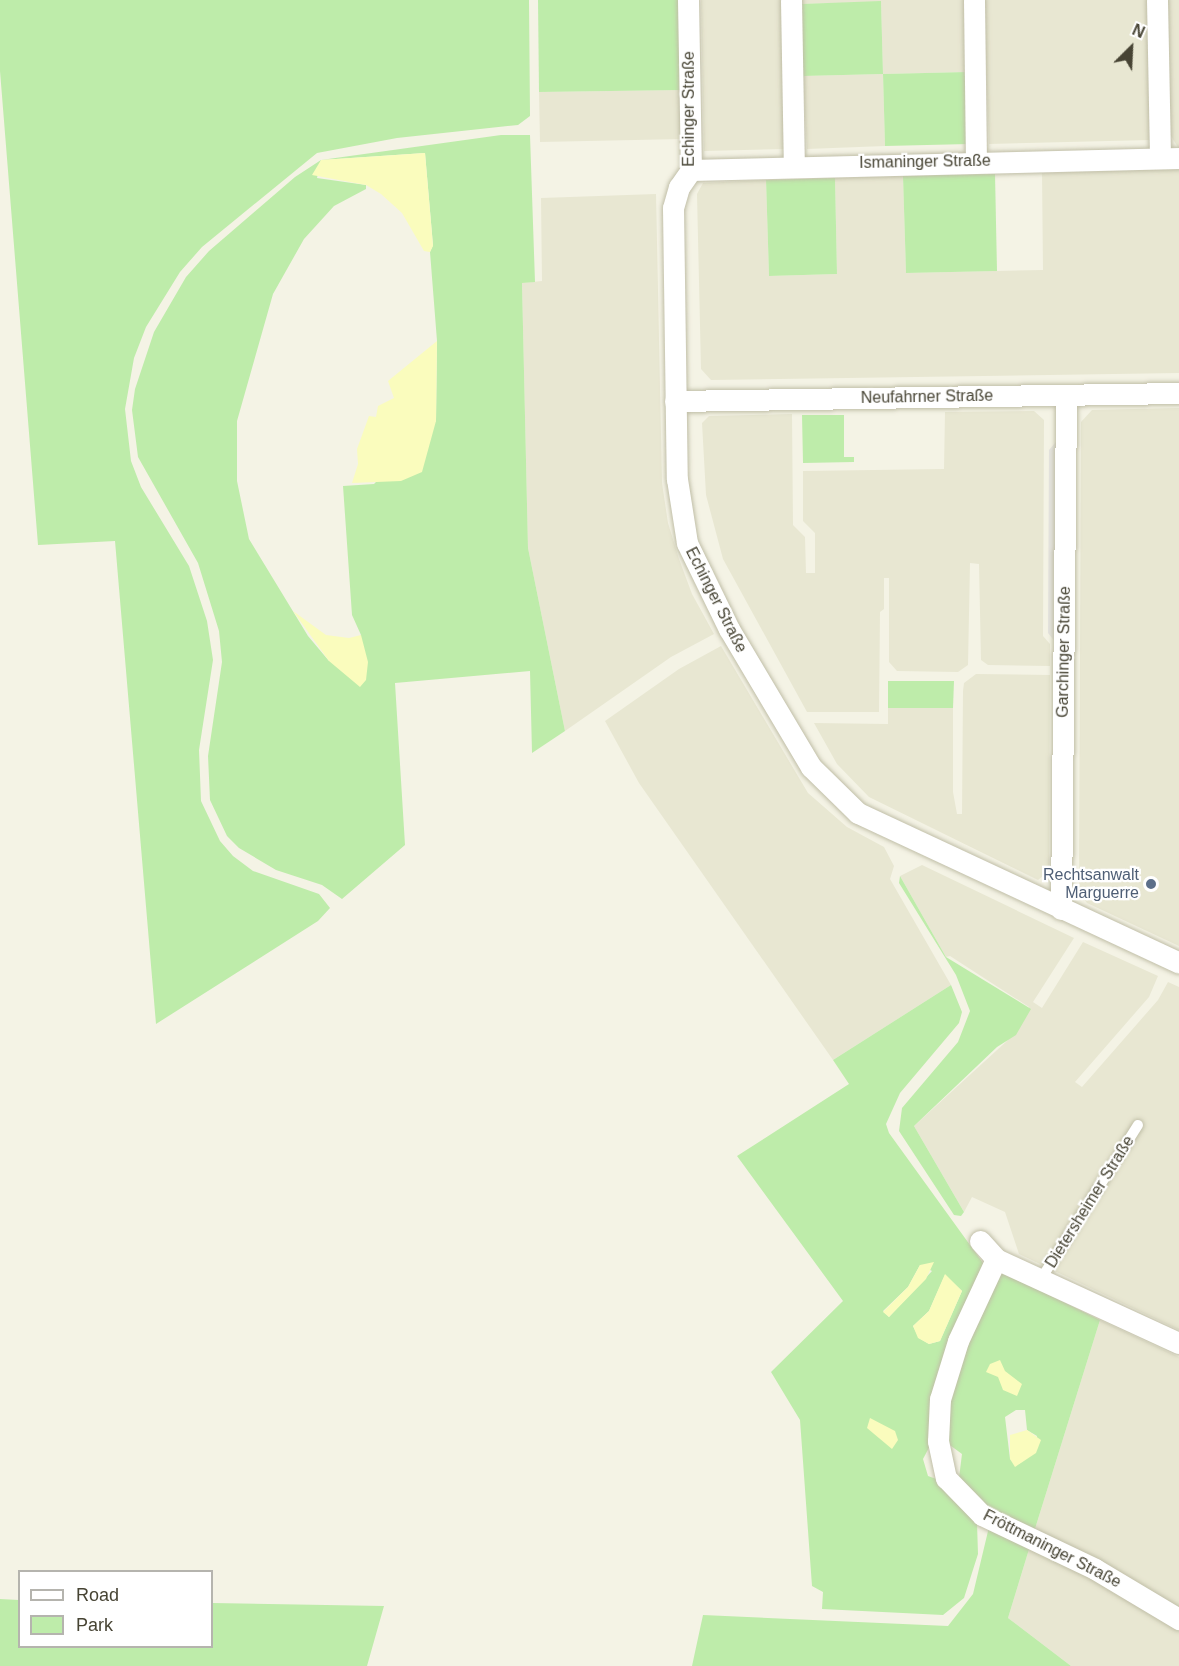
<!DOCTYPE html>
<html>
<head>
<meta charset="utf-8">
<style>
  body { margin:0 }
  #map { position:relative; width:1179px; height:1666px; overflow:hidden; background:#f4f3e5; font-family:Helvetica,sans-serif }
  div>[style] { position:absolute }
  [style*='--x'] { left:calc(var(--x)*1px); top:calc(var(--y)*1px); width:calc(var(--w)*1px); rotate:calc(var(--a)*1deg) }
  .residential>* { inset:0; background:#e8e7d2 }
  .green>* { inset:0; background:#beecaa }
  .sand>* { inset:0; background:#fafcbd }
  .parking>* { inset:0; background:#e4e3de }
  .roads { filter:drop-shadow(0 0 2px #c0bea7) drop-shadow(0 0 2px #c0bea7) }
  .lane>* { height:10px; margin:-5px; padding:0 5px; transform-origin:5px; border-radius:5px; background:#fff }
  .street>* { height:21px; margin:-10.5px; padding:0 10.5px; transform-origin:10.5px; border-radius:10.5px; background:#fff }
  .dots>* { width:16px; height:16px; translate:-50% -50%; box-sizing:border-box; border:3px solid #fff; border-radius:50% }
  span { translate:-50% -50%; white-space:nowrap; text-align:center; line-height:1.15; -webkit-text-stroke:4.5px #fff; paint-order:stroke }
  .street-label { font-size:16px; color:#474434 }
  .service-label { font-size:16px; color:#4e5e75 }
  .right { translate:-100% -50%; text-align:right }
  .legend { position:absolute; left:18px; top:1570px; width:195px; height:78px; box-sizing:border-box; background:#fff; border:2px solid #b5b4ae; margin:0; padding:8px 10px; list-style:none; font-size:18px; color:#474434 }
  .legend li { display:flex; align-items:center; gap:12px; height:30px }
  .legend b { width:30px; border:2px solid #b5b4ae }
  .north { position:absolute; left:1101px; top:18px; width:60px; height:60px; -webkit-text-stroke:4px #fff; paint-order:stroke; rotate:24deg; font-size:16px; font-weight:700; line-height:24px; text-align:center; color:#474434 }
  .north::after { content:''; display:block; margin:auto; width:21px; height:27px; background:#474434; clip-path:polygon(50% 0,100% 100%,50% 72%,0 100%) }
</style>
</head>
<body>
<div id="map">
  <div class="residential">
    <div style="clip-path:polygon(701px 0,782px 0,784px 149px,704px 151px)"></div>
    <div style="clip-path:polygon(801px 0,965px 0,967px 72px,883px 74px,885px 146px,807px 149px,803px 76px,883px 74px,881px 2px,801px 4px)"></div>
    <div style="clip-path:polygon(984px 0,1148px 0,1150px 140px,989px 144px)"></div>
    <div style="clip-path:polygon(1167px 0,1179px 0,1179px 149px,1171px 136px)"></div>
    <div style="clip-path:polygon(682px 90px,682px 139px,540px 142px,539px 92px)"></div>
    <div style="clip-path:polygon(1179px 169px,1179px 373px,711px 380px,701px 369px,697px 194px,703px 183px,766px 180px,769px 276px,837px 274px,835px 178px,903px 176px,906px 273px,1043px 270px,1042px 173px)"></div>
    <div style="clip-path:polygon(656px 194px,662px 483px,668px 523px,679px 559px,692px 594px,714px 634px,671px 657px,565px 731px,528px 548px,522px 283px,542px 281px,541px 198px)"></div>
    <div style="clip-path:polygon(1179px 408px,1179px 946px,1087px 903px,1079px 892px,1081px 422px,1092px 410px)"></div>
    <div style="clip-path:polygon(1034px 411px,1044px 420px,1043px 636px,1050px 644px,1050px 666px,988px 665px,981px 660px,979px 564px,970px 563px,968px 665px,958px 672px,897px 671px,889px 662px,889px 578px,884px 578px,884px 609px,880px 612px,879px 712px,807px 712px,723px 559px,706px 495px,702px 423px,709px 416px,792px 414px,793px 525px,805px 537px,806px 573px,815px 573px,815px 533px,803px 521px,803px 471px,944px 469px,945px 412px)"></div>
    <div style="clip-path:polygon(721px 646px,808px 793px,847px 827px,884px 847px,894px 866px,890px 879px,951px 985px,833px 1060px,639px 783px,605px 721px,679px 669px)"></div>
    <div style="clip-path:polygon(976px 674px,1050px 675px,1049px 871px,1038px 880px,869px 797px,837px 764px,814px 723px,888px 724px,888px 708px,953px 708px,953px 792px,957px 814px,962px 814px,963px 691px,964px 683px)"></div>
    <div style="clip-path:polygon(922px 865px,1074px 938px,1033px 1002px,1042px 1008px,1083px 942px,1158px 976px,1149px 997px,1075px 1082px,1082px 1087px,1158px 1000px,1168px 982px,1179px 987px,1179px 1330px,1019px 1254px,1005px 1212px,972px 1197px,964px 1212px,914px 1126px,1008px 1040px,1029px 1007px,950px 956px,946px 957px,900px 876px)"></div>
    <div style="clip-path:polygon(1100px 1320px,1179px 1357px,1179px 1611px,1034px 1532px)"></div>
    <div style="clip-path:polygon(1030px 1546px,1103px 1582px,1179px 1628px,1179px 1666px,1071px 1666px,1008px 1618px)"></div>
  </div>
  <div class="green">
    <div style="clip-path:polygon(0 0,529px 0,530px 116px,518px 125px,397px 138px,317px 153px,202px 247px,180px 272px,146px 327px,134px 358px,125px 409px,131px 461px,141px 487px,189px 566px,207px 621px,213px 660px,199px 750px,201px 801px,220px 841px,233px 856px,253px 871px,319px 894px,330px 908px,318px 921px,156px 1024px,115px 541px,38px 545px,0 71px)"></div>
    <div style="clip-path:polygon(538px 0,680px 0,682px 90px,539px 92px)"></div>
    <div style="clip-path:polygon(881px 1px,883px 74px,967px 72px,969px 144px,885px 146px,883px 74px,803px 76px,801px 4px)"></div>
    <div style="clip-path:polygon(evenodd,501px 135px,530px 135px,535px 282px,522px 283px,528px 548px,565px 731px,532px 753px,530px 671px,395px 683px,405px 845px,342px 899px,322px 885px,276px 870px,239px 848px,227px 836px,210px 800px,208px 756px,222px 662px,219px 631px,198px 563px,138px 457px,132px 410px,135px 389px,154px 332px,186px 277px,209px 251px,295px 177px,321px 160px,501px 135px,425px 153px,433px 245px,430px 252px,437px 341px,436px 421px,374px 484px,343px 486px,352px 615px,361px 635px,329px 661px,308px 636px,249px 539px,237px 481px,237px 421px,273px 294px,304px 239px,334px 206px,366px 189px,366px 185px,317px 178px,321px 160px,425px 153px)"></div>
    <div style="clip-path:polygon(995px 174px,997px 271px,906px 273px,903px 176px)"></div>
    <div style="clip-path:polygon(835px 178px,837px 274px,769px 276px,766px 180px)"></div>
    <div style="clip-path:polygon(802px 415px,844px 415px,844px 457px,854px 457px,854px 462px,803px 463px)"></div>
    <div style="clip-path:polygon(888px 681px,954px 681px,953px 708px,888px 708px)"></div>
    <div style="clip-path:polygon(900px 876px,946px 957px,1031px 1009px,1016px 1035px,997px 1047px,914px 1126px,964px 1212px,961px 1216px,954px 1215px,899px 1131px,902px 1108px,958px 1042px,970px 1011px,956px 975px,899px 883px)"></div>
    <div style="clip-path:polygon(evenodd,951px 985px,962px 1012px,959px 1023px,900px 1093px,886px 1124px,889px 1133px,983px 1263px,932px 1442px,923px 1459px,928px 1476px,942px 1481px,977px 1523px,978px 1554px,964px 1598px,943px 1615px,822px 1609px,823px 1592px,812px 1586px,800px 1420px,771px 1372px,843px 1301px,737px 1156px,849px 1084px,833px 1060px,951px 985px,920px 1265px,932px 1271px,889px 1317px,883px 1311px,908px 1287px,920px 1265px,951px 985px,945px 1275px,962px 1291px,940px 1341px,929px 1344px,919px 1338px,913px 1326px,929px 1311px,945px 1275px)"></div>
    <div style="clip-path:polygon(evenodd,1002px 1272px,1100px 1320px,1034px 1532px,997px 1516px,959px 1478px,962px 1454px,947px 1443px,944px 1401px,993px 1278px,1002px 1272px,1016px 1410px,1025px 1410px,1027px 1430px,1037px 1436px,1033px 1453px,1019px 1464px,1010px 1459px,1005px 1417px,1016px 1410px)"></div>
    <div style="clip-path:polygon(989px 1527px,1030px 1546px,1008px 1618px,1071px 1666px,692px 1666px,703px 1615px,948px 1626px,973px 1594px)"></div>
    <div style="clip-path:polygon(0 1599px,19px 1600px,20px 1646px,212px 1646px,212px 1603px,384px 1606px,367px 1666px,0 1666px)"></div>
  </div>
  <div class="sand">
    <div style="clip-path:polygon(425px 153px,433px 246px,430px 252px,424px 251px,402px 213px,381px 194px,366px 185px,312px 175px,321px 160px)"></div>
    <div style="clip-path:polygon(437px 341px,436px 421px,422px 472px,401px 481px,352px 483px,358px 464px,357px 449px,369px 416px,376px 417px,378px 406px,394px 398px,388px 381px)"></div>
    <div style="clip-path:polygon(293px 611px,326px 635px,349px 638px,361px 635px,368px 662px,366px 680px,360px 687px,329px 661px)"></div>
    <div style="clip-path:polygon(934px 1262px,926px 1279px,889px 1317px,883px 1312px,908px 1287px,920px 1265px)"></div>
    <div style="clip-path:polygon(945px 1274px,962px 1291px,940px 1341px,929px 1344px,918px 1338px,913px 1326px,929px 1311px)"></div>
    <div style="clip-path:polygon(1000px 1360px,1005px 1371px,1022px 1384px,1017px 1396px,1003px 1390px,998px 1377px,986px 1372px,990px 1364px)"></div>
    <div style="clip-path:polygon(870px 1418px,895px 1431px,898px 1440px,892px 1449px,867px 1428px)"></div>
    <div style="clip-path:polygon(1027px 1430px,1041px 1440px,1036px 1453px,1015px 1467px,1010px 1459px,1010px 1435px)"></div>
  </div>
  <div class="parking">
    <div style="clip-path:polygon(1056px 442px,1056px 643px,1048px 633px,1049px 450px)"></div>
  </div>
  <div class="roads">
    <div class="lane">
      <div style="--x:1041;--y:1279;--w:182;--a:-57.8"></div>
    </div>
    <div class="street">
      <div style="--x:688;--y:0;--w:170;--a:89"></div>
      <div style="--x:691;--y:170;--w:21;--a:125"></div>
      <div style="--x:679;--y:187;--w:22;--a:106"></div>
      <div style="--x:673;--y:208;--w:271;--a:89.2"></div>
      <div style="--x:677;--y:479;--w:65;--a:81.1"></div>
      <div style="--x:687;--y:543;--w:96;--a:64"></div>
      <div style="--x:729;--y:629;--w:161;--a:59.3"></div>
      <div style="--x:811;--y:767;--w:66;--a:44.4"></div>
      <div style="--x:858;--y:813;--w:354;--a:25"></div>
      <div style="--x:791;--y:0;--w:165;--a:89"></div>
      <div style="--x:974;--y:0;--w:161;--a:89.3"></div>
      <div style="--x:1157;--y:0;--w:158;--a:88.9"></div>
      <div style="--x:691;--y:170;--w:488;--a:-1.4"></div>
      <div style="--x:675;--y:401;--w:504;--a:-0.91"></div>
      <div style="--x:1061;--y:909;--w:514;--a:-89.44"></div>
      <div style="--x:980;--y:1241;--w:24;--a:48"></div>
      <div style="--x:996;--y:1259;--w:201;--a:24.7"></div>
      <div style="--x:996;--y:1259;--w:90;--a:114.9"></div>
      <div style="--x:958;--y:1341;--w:61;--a:107.2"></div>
      <div style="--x:940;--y:1399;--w:42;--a:92.7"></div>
      <div style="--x:938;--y:1441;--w:38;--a:78"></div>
      <div style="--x:946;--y:1478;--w:52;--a:45.8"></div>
      <div style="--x:982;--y:1515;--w:125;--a:25.5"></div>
      <div style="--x:1095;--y:1569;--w:98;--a:30.8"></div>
    </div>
  </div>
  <div class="dots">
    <div style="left:1151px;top:884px;background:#5c6f8a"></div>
  </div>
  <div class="street-label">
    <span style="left:689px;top:109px;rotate:-90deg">Echinger Straße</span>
    <span style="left:925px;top:162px;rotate:-1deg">Ismaninger Straße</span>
    <span style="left:927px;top:397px;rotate:-1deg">Neufahrner Straße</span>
    <span style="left:716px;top:600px;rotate:63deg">Echinger Straße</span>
    <span style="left:1064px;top:652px;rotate:-89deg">Garchinger Straße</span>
    <span style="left:1090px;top:1202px;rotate:-58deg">Dietersheimer Straße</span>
    <span style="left:1052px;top:1549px;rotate:27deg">Fröttmaninger Straße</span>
  </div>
  <div class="service-label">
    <span class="right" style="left:1139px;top:884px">Rechtsanwalt<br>Marguerre</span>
  </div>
  <ul class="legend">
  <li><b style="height:8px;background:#fff"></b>Road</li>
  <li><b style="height:16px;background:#beecaa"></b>Park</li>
  </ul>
  <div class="north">N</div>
</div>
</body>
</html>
